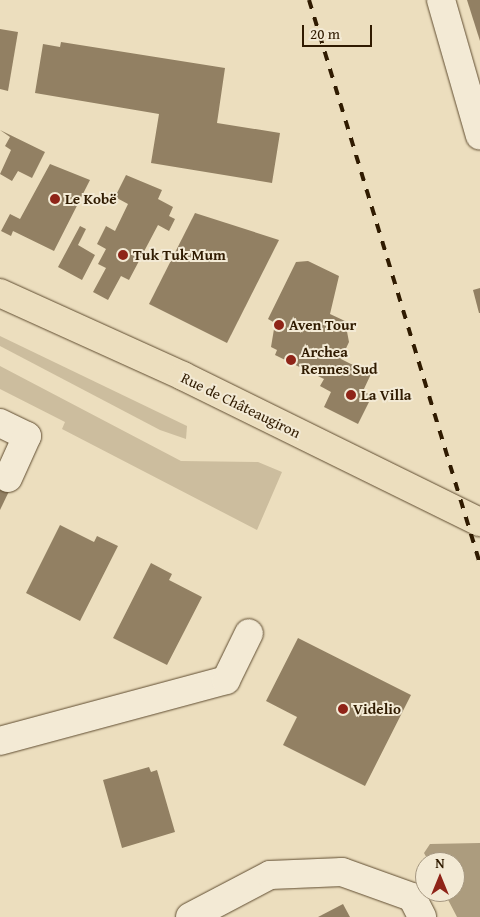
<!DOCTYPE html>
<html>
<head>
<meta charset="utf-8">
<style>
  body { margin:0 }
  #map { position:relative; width:480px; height:917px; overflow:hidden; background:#ecdebe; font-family:"Gentium Book Plus",serif }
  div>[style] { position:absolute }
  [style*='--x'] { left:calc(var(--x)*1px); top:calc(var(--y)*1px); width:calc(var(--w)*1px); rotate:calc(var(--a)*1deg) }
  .green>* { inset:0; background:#ccbd9e }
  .water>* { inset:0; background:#ac9c7e }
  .building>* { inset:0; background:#928063 }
  .roads { filter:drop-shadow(0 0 1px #5f4c30) drop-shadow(0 0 1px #5f4c30) }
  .minor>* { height:28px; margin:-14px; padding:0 14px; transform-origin:14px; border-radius:14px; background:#f3ead5 }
  .major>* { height:28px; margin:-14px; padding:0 14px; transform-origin:14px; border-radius:14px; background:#ecdebe }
  .rail>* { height:4px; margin-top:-2px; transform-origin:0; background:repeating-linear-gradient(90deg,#301b01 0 9px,transparent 0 18px) }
  .dots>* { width:14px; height:14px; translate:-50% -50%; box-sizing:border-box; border:2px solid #f3ead5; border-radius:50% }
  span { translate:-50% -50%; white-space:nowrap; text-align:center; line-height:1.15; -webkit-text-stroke:4px #f3ead5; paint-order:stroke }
  .poi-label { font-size:15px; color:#301b01; font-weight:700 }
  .left { translate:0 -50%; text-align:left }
  .street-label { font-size:15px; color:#301b01 }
  .north { position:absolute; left:415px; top:852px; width:50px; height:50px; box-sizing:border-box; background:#f3ead5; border:1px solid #a59780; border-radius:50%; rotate:0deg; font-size:14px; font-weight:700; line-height:20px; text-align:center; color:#301b01 }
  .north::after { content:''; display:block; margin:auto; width:18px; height:22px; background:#8f2418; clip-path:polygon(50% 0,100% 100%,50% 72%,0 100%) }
  .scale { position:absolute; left:302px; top:25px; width:70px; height:22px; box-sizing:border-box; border:2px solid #301b01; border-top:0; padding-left:6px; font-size:15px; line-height:18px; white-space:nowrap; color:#301b01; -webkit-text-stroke:4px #f3ead5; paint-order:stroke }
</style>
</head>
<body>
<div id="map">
  <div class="green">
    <div style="clip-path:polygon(0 336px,187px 426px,186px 439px,160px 430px,0 346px)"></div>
    <div style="clip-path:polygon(0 366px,181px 461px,258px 462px,282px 472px,257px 530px,62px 429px,65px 422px,0 389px)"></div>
  </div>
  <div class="water">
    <div style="clip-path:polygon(480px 843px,480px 917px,457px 917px,444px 892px,455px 892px,455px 862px,429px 862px,424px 853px,430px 844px)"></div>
  </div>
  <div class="building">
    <div style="clip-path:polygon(467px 0,480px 0,480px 41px)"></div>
    <div style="clip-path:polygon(0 29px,18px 32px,8px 91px,0 89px)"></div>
    <div style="clip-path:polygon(61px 42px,225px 68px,217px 123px,280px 133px,272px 183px,151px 163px,159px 114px,35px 93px,43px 44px,60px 47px)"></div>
    <div style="clip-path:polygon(0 130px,45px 152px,32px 178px,18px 171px,12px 181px,0 174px,11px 150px,5px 146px,10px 137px)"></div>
    <div style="clip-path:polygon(50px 164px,90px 180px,54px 251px,13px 231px,11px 236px,1px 231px,10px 214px,20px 219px)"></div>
    <div style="clip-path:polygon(126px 175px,162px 190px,158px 199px,173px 207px,169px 216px,175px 219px,169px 231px,158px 225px,129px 280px,121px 276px,108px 300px,93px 292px,106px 268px,98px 264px,106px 249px,97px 244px,106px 226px,115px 231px,128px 204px,115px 197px)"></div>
    <div style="clip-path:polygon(195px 213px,279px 240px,227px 343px,149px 304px)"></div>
    <div style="clip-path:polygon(80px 226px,86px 229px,78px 245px,95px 255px,82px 280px,58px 267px)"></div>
    <div style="clip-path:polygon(308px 261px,339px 276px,330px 314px,345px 321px,349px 342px,341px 359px,371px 374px,363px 391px,372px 396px,358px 424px,324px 407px,331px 392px,320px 386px,324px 379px,275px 355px,277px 350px,271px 347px,275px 323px,268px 319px,296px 262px)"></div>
    <div style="clip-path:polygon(480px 288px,480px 313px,479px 313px,473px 290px)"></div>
    <div style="clip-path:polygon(0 476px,13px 483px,0 510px)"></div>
    <div style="clip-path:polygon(60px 525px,94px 542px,97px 536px,118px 546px,80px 621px,26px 593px)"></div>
    <div style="clip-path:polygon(151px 563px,172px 574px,169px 580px,202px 597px,167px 665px,113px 638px)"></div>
    <div style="clip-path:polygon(298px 638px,411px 695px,365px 786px,283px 745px,297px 717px,266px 701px)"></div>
    <div style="clip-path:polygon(149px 767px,151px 772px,157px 770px,175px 832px,122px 848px,103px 780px)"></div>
    <div style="clip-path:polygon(343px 904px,350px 917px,318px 917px)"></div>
  </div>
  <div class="roads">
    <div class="minor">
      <div style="--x:441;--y:0;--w:141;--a:74"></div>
      <div style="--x:0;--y:423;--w:30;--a:26"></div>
      <div style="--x:27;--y:436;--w:46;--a:114.3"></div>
      <div style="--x:0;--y:741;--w:234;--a:-15.1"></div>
      <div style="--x:226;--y:680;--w:52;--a:-63.9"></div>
      <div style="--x:190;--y:917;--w:90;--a:-27.7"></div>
      <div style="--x:270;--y:875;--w:72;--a:-2.4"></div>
      <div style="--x:342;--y:872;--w:74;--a:19.7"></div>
      <div style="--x:412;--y:897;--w:22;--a:63"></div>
    </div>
    <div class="major">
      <div style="--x:0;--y:293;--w:201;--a:24.4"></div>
      <div style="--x:183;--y:376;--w:331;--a:26.2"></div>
    </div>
  </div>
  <div class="rail">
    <div style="--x:309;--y:0;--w:589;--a:73.13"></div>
  </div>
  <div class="dots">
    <div style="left:55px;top:199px;background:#8f2418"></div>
    <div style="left:123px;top:255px;background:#8f2418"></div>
    <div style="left:279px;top:325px;background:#8f2418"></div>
    <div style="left:291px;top:360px;background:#8f2418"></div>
    <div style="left:351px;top:395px;background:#8f2418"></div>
    <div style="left:343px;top:709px;background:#8f2418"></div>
  </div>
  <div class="poi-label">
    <span class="left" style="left:65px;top:199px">Le Kobë</span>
    <span class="left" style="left:133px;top:255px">Tuk Tuk Mum</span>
    <span class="left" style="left:289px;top:325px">Aven Tour</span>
    <span class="left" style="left:301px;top:360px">Archea<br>Rennes Sud</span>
    <span class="left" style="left:361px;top:395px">La Villa</span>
    <span class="left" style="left:353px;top:709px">Videlio</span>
  </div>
  <div class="street-label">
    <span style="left:241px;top:405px;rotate:26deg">Rue de Châteaugiron</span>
  </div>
  <div class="north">N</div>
  <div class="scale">20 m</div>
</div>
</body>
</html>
